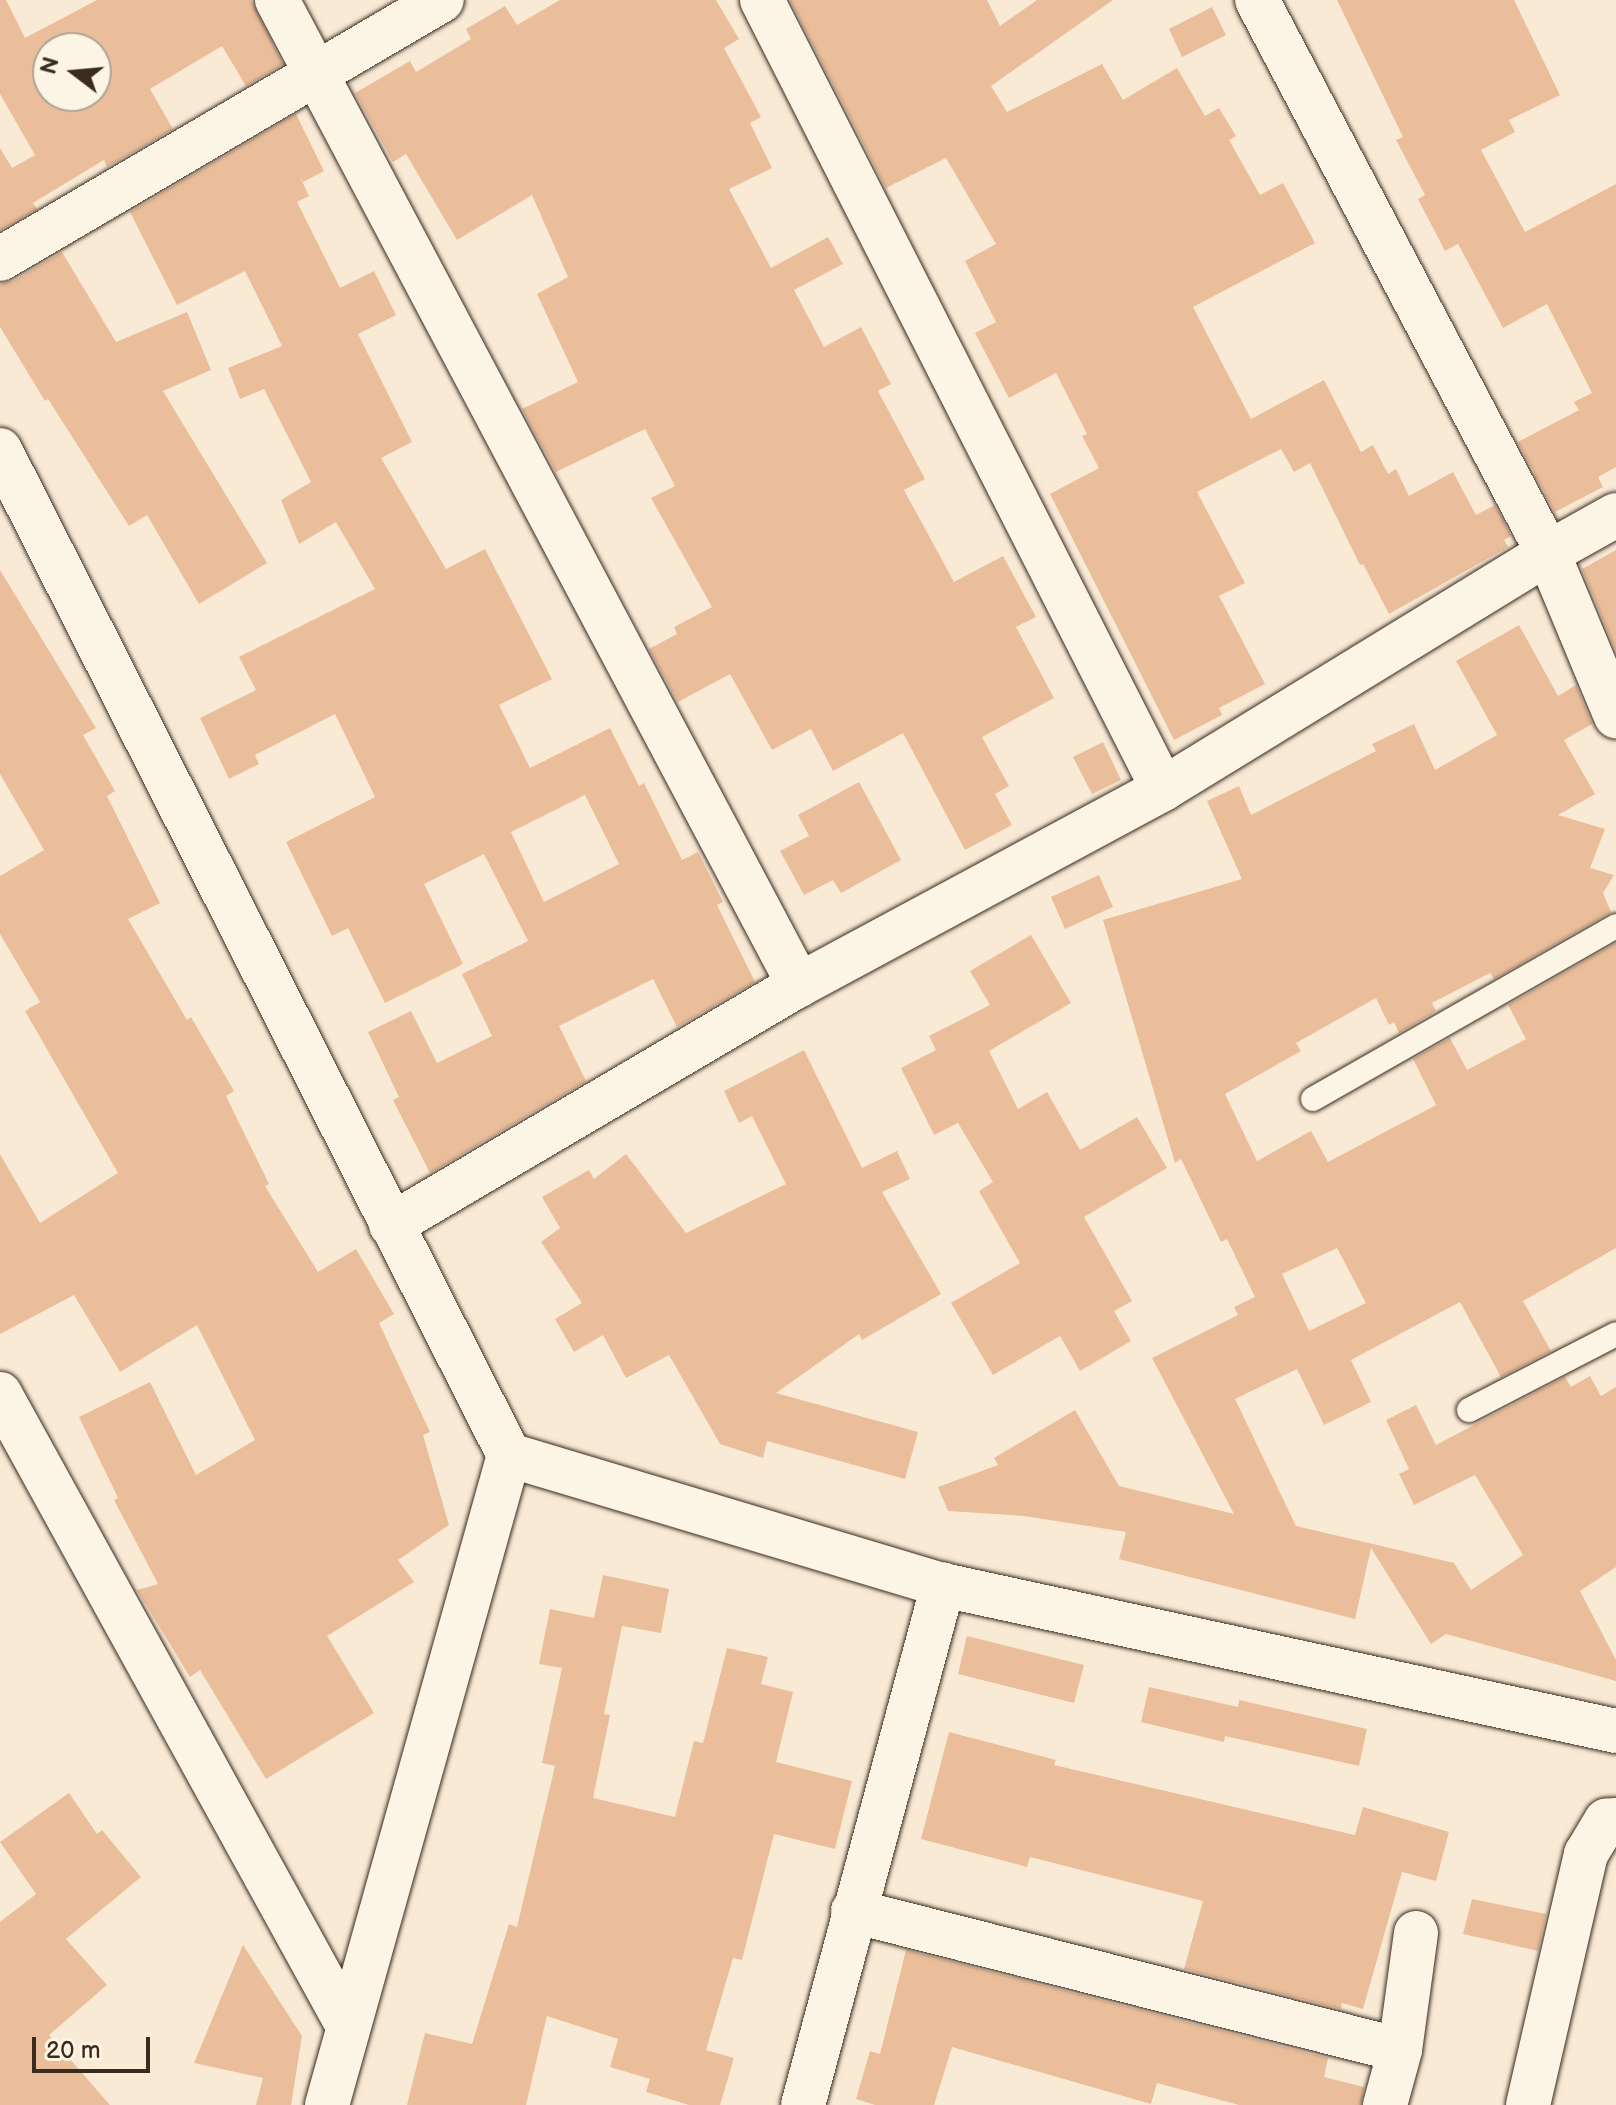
<!DOCTYPE html>
<html>
<head>
<meta charset="utf-8">
<style>
  body { margin:0 }
  #map { position:relative; width:1616px; height:2105px; overflow:hidden; background:#f9ead6; font-family:"Balsamiq Sans",sans-serif }
  div>[style] { position:absolute }
  [style*='--x'] { left:calc(var(--x)*1px); top:calc(var(--y)*1px); width:calc(var(--w)*1px); rotate:calc(var(--a)*1deg) }
  .building>* { inset:0; background:#ebbe9b }
  .roads { filter:drop-shadow(0 0 2px #3b2a1e) drop-shadow(0 0 2px #3b2a1e) }
  .lane>* { height:24px; margin:-12px; padding:0 12px; transform-origin:12px; border-radius:12px; background:#fcf5e5 }
  .street>* { height:44px; margin:-22px; padding:0 22px; transform-origin:22px; border-radius:22px; background:#fcf5e5 }
  span { translate:-50% -50%; white-space:nowrap; text-align:center; line-height:1.15; -webkit-text-stroke:6px #fcf5e5; paint-order:stroke }
  .north { position:absolute; left:32px; top:32px; width:80px; height:80px; box-sizing:border-box; background:#fcf5e5; border:2px solid #afa495; border-radius:50%; rotate:286deg; font-size:22px; font-weight:700; line-height:32px; text-align:center; color:#3b2a1e }
  .north::after { content:''; display:block; margin:auto; width:28px; height:36px; background:#3b2a1e; clip-path:polygon(50% 0,100% 100%,50% 72%,0 100%) }
  .scale { position:absolute; left:32px; top:2037px; width:118px; height:36px; box-sizing:border-box; border:4px solid #3b2a1e; border-top:0; padding-left:10px; font-size:24px; line-height:28px; white-space:nowrap; color:#3b2a1e; -webkit-text-stroke:6px #fcf5e5; paint-order:stroke }
</style>
</head>
<body>
<div id="map">
  <div class="building">
    <div style="clip-path:polygon(evenodd,0 0,6px 0,25px 38px,97px 0,251px 0,283px 64px,246px 86px,222px 46px,150px 89px,173px 129px,107px 167px,104px 160px,33px 203px,37px 209px,0 230px,0 148px,12px 168px,35px 155px,0 94px,0 0,48px 48px,96px 48px,96px 96px,48px 96px,48px 48px)"></div>
    <div style="clip-path:polygon(560px 0,716px 0,739px 39px,724px 48px,761px 117px,750px 123px,772px 168px,729px 189px,771px 268px,828px 237px,843px 264px,794px 290px,824px 347px,861px 327px,891px 384px,878px 391px,925px 479px,904px 490px,954px 582px,1003px 556px,1036px 617px,1016px 627px,1054px 698px,982px 737px,1009px 786px,995px 794px,1012px 825px,965px 850px,903px 733px,833px 771px,811px 729px,772px 750px,730px 674px,678px 702px,649px 649px,677px 634px,674px 627px,712px 607px,651px 498px,675px 486px,645px 429px,556px 472px,522px 409px,578px 382px,537px 294px,568px 277px,532px 195px,457px 240px,406px 154px,393px 162px,355px 93px,410px 61px,416px 72px,471px 39px,466px 29px,505px 6px,517px 25px)"></div>
    <div style="clip-path:polygon(790px 0,987px 0,1000px 26px,1037px 0,1113px 0,991px 86px,1007px 112px,1102px 64px,1123px 100px,1177px 68px,1205px 116px,1219px 108px,1236px 136px,1229px 140px,1260px 195px,1283px 183px,1315px 243px,1193px 307px,1251px 419px,1324px 380px,1361px 452px,1373px 445px,1388px 474px,1396px 469px,1409px 496px,1453px 472px,1476px 515px,1495px 505px,1511px 536px,1504px 540px,1508px 547px,1389px 614px,1363px 564px,1360px 565px,1310px 463px,1294px 472px,1281px 449px,1197px 492px,1245px 583px,1219px 596px,1265px 684px,1219px 708px,1222px 715px,1174px 740px,1050px 494px,1099px 468px,1082px 436px,1087px 434px,1056px 373px,1009px 398px,975px 333px,996px 322px,965px 261px,996px 244px,946px 158px,886px 188px)"></div>
    <div style="clip-path:polygon(1337px 0,1514px 0,1560px 95px,1509px 120px,1515px 132px,1481px 150px,1525px 232px,1616px 184px,1616px 467px,1598px 477px,1603px 487px,1555px 512px,1518px 442px,1579px 410px,1574px 402px,1592px 393px,1547px 304px,1503px 328px,1458px 244px,1445px 251px,1418px 199px,1425px 195px,1396px 140px,1403px 137px)"></div>
    <div style="clip-path:polygon(1212px 7px,1226px 35px,1182px 57px,1169px 29px)"></div>
    <div style="clip-path:polygon(evenodd,296px 114px,324px 171px,303px 182px,299px 175px,309px 196px,297px 202px,340px 288px,374px 271px,396px 315px,358px 334px,412px 442px,381px 458px,446px 569px,485px 549px,552px 679px,499px 705px,530px 768px,610px 728px,639px 786px,644px 783px,682px 860px,698px 852px,723px 902px,717px 905px,755px 982px,677px 1027px,653px 979px,559px 1026px,586px 1081px,430px 1173px,393px 1100px,399px 1097px,368px 1032px,411px 1011px,437px 1063px,492px 1036px,462px 974px,528px 941px,484px 854px,424px 884px,463px 964px,385px 1003px,348px 928px,332px 936px,286px 842px,375px 797px,335px 714px,255px 755px,259px 764px,229px 779px,200px 718px,256px 690px,239px 657px,375px 589px,336px 522px,299px 544px,281px 500px,311px 482px,264px 389px,240px 399px,228px 368px,282px 346px,245px 271px,177px 305px,130px 212px,296px 114px,585px 795px,619px 864px,544px 902px,511px 832px,585px 795px)"></div>
    <div style="clip-path:polygon(62px 252px,116px 342px,187px 312px,211px 370px,163px 391px,267px 563px,199px 604px,147px 515px,129px 526px,48px 399px,45px 401px,0 327px,0 284px,13px 281px)"></div>
    <div style="clip-path:polygon(1616px 550px,1616px 651px,1582px 569px)"></div>
    <div style="clip-path:polygon(0 570px,96px 728px,83px 735px,115px 791px,107px 796px,160px 903px,128px 919px,187px 1020px,191px 1017px,234px 1091px,226px 1096px,269px 1184px,265px 1186px,318px 1272px,356px 1249px,394px 1314px,379px 1323px,430px 1432px,423px 1435px,449px 1525px,398px 1560px,414px 1582px,327px 1636px,374px 1713px,266px 1779px,200px 1670px,190px 1677px,137px 1590px,158px 1584px,114px 1500px,118px 1498px,79px 1417px,150px 1382px,196px 1475px,255px 1440px,197px 1325px,120px 1372px,74px 1295px,0 1334px,0 1154px,40px 1223px,118px 1173px,25px 1011px,40px 1002px,0 934px,0 876px,44px 850px,0 774px)"></div>
    <div style="clip-path:polygon(evenodd,1519px 625px,1558px 696px,1576px 685px,1592px 724px,1564px 740px,1595px 794px,1558px 815px,1605px 829px,1590px 868px,1614px 875px,1603px 893px,1611px 912px,1494px 979px,1490px 973px,1432px 1003px,1436px 1011px,1399px 1033px,1394px 1022px,1389px 1025px,1376px 998px,1296px 1043px,1301px 1051px,1225px 1094px,1257px 1161px,1311px 1131px,1328px 1162px,1436px 1105px,1413px 1059px,1450px 1038px,1467px 1070px,1526px 1039px,1508px 1005px,1616px 943px,1616px 1248px,1523px 1301px,1551px 1351px,1501px 1377px,1460px 1302px,1351px 1360px,1371px 1402px,1324px 1425px,1297px 1369px,1235px 1399px,1296px 1526px,1454px 1563px,1471px 1590px,1523px 1555px,1475px 1475px,1414px 1505px,1399px 1474px,1409px 1469px,1386px 1420px,1416px 1405px,1436px 1445px,1565px 1377px,1571px 1387px,1590px 1376px,1601px 1396px,1616px 1387px,1616px 1567px,1580px 1591px,1616px 1660px,1616px 1681px,1446px 1634px,1431px 1644px,1371px 1548px,1355px 1619px,1119px 1559px,1126px 1532px,1024px 1516px,948px 1511px,938px 1487px,998px 1465px,994px 1458px,1075px 1410px,1119px 1486px,1234px 1514px,1152px 1358px,1238px 1315px,1234px 1307px,1255px 1297px,1227px 1239px,1221px 1242px,1181px 1159px,1175px 1163px,1103px 920px,1242px 879px,1207px 801px,1239px 786px,1251px 815px,1376px 751px,1372px 744px,1414px 724px,1435px 770px,1497px 735px,1456px 661px,1519px 625px,1337px 1248px,1366px 1303px,1309px 1331px,1282px 1274px,1337px 1248px)"></div>
    <div style="clip-path:polygon(1103px 742px,1121px 780px,1092px 794px,1073px 757px)"></div>
    <div style="clip-path:polygon(859px 782px,901px 860px,841px 893px,833px 880px,804px 895px,780px 851px,809px 836px,798px 815px)"></div>
    <div style="clip-path:polygon(1099px 875px,1113px 907px,1065px 929px,1051px 897px)"></div>
    <div style="clip-path:polygon(1031px 935px,1071px 1003px,989px 1051px,1018px 1109px,1047px 1092px,1080px 1150px,1137px 1117px,1167px 1168px,1084px 1217px,1132px 1301px,1114px 1311px,1131px 1341px,1080px 1371px,1060px 1336px,993px 1375px,951px 1303px,1020px 1263px,979px 1191px,993px 1182px,958px 1123px,934px 1135px,901px 1068px,936px 1050px,929px 1036px,990px 1005px,970px 971px)"></div>
    <div style="clip-path:polygon(804px 1050px,862px 1168px,897px 1151px,910px 1179px,882px 1192px,941px 1294px,862px 1340px,859px 1334px,776px 1393px,918px 1432px,905px 1479px,767px 1441px,763px 1458px,720px 1444px,669px 1355px,626px 1378px,603px 1335px,574px 1352px,555px 1319px,582px 1303px,541px 1242px,560px 1228px,542px 1197px,589px 1170px,594px 1179px,626px 1154px,686px 1233px,786px 1184px,752px 1116px,739px 1123px,724px 1091px)"></div>
    <div style="clip-path:polygon(603px 1575px,669px 1589px,661px 1633px,622px 1626px,604px 1714px,610px 1715px,593px 1798px,675px 1817px,694px 1741px,703px 1743px,727px 1648px,768px 1657px,761px 1684px,793px 1692px,776px 1762px,852px 1781px,835px 1849px,774px 1834px,742px 1960px,733px 1958px,706px 2050px,734px 2058px,720px 2105px,689px 2105px,646px 2092px,650px 2079px,610px 2067px,618px 2039px,547px 2016px,526px 2105px,407px 2105px,425px 2033px,472px 2044px,509px 1924px,517px 1927px,555px 1766px,542px 1763px,562px 1668px,539px 1664px,550px 1609px,594px 1618px)"></div>
    <div style="clip-path:polygon(967px 1636px,1084px 1665px,1074px 1703px,958px 1674px)"></div>
    <div style="clip-path:polygon(1149px 1687px,1238px 1707px,1239px 1700px,1367px 1729px,1359px 1766px,1225px 1736px,1224px 1742px,1141px 1722px)"></div>
    <div style="clip-path:polygon(949px 1732px,1056px 1760px,1054px 1765px,1355px 1835px,1363px 1807px,1449px 1832px,1436px 1881px,1402px 1872px,1363px 2009px,1342px 2003px,1341px 2009px,1184px 1969px,1203px 1901px,1030px 1857px,1027px 1867px,921px 1839px)"></div>
    <div style="clip-path:polygon(69px 1793px,97px 1834px,102px 1830px,141px 1877px,66px 1939px,107px 1985px,49px 2035px,110px 2105px,0 2105px,0 1922px,36px 1894px,0 1842px)"></div>
    <div style="clip-path:polygon(1472px 1899px,1546px 1914px,1538px 1951px,1463px 1934px)"></div>
    <div style="clip-path:polygon(243px 1945px,302px 2036px,291px 2105px,256px 2105px,263px 2078px,194px 2063px)"></div>
    <div style="clip-path:polygon(906px 1950px,1328px 2058px,1324px 2077px,1364px 2087px,1361px 2105px,1239px 2105px,1157px 2083px,1151px 2104px,952px 2047px,934px 2105px,875px 2105px,856px 2099px,870px 2051px,880px 2054px)"></div>
  </div>
  <div class="roads">
    <div class="lane">
      <div style="--x:1313;--y:1099;--w:349;--a:-29.7"></div>
      <div style="--x:1469;--y:1410;--w:165;--a:-27.3"></div>
    </div>
    <div class="street">
      <div style="--x:277;--y:0;--w:1115;--a:62.08"></div>
      <div style="--x:762;--y:0;--w:885;--a:63.06"></div>
      <div style="--x:1257;--y:0;--w:625;--a:62.25"></div>
      <div style="--x:1548;--y:553;--w:177;--a:67.4"></div>
      <div style="--x:0;--y:259;--w:512;--a:-30.37"></div>
      <div style="--x:0;--y:450;--w:1127;--a:63.14"></div>
      <div style="--x:509;--y:1455;--w:675;--a:105.64"></div>
      <div style="--x:391;--y:1225;--w:473;--a:-30.5"></div>
      <div style="--x:799;--y:985;--w:413;--a:-28.3"></div>
      <div style="--x:1163;--y:789;--w:452;--a:-31.5"></div>
      <div style="--x:1548;--y:553;--w:78;--a:-29.2"></div>
      <div style="--x:0;--y:1394;--w:721;--a:61.16"></div>
      <div style="--x:509;--y:1455;--w:453;--a:16.7"></div>
      <div style="--x:943;--y:1585;--w:689;--a:12.24"></div>
      <div style="--x:853;--y:1911;--w:564;--a:14.26"></div>
      <div style="--x:803;--y:2105;--w:539;--a:-74.93"></div>
      <div style="--x:1385;--y:2105;--w:57;--a:-74.7"></div>
      <div style="--x:1400;--y:2050;--w:118;--a:-82.2"></div>
      <div style="--x:1528;--y:2105;--w:258;--a:-77"></div>
      <div style="--x:1586;--y:1854;--w:39;--a:-59"></div>
      <div style="--x:1606;--y:1821;--w:10;--a:-6"></div>
    </div>
  </div>
  <div class="north">N</div>
  <div class="scale">20 m</div>
</div>
</body>
</html>
